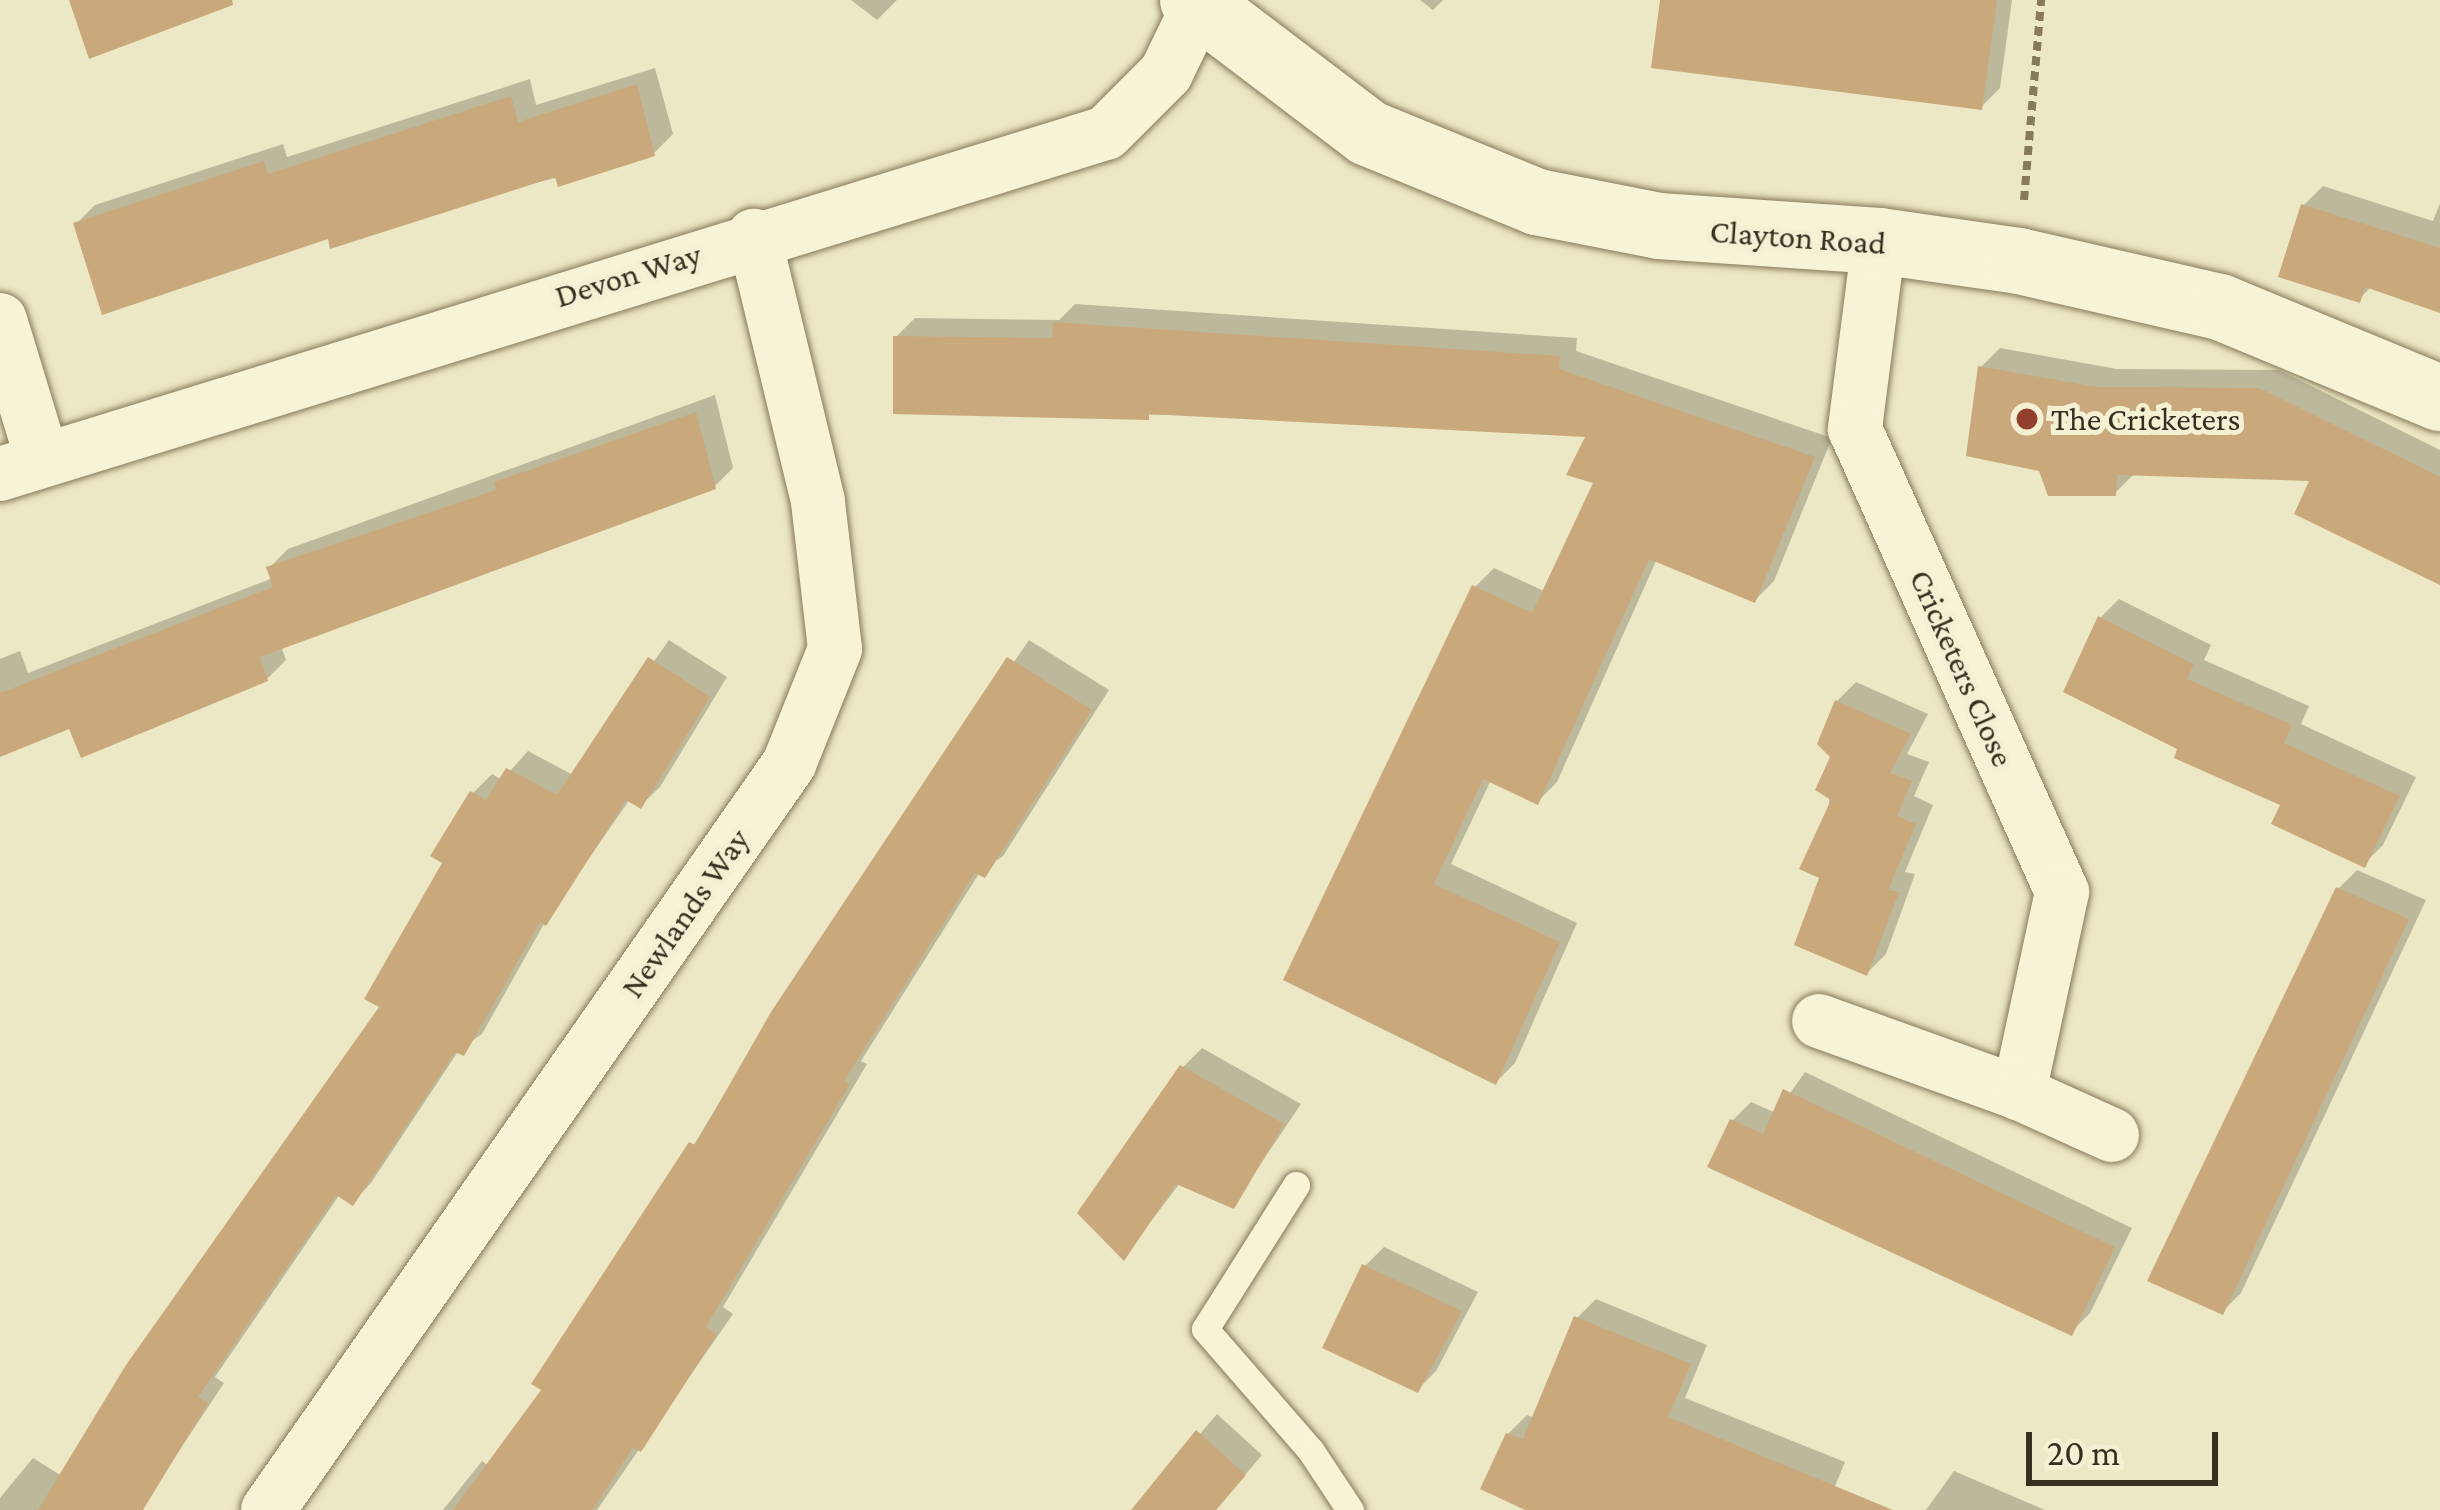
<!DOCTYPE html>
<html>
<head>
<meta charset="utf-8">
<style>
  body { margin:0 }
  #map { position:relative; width:2440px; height:1510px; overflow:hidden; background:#ece7c4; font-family:"Crimson Pro",serif }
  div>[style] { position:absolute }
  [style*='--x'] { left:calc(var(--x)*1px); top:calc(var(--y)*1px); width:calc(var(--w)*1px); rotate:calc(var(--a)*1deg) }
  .shadow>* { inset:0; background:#0003 }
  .building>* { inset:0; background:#c9a97b }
  .path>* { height:8px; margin-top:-4px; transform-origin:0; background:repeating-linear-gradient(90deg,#867a5b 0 9px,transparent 0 15px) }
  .roads { filter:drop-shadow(0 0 3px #867a5b) drop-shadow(0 0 3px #867a5b) }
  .lane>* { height:27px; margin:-13.5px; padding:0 13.5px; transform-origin:13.5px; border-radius:13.5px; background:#f7f3d7 }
  .street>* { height:54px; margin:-27px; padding:0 27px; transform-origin:27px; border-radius:27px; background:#f7f3d7 }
  .secondary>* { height:66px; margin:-33px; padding:0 33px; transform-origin:33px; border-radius:33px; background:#f7f3d7 }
  .dots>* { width:33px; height:33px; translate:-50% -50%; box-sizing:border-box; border:6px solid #f4f0d3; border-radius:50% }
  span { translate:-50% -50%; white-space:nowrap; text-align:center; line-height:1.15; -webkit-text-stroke:10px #f4f0d3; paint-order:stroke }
  .street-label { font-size:33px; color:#362e1f }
  .poi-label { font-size:33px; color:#362e1f }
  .left { translate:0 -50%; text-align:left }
  .scale { position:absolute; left:2026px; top:1432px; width:192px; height:54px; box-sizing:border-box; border:6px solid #362e1f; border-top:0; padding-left:15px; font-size:36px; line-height:42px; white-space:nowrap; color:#362e1f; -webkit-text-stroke:9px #f4f0d3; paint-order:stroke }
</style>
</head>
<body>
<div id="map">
  <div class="shadow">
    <div style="clip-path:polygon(851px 0,897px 0,877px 20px)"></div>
    <div style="clip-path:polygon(1420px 0,1443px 0,1433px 10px)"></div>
    <div style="clip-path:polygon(1663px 0,2012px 0,2000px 88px,1981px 107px)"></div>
    <div style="clip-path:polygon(655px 68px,673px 134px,654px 153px,330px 235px,76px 224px,95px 205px,283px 144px,287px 157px,530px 79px,536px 105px)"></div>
    <div style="clip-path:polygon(2323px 186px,2433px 221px,2440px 203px,2440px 310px,2372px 286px,2359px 299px,2304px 205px)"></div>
    <div style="clip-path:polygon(1075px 304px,1577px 338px,1576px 351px,1832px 438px,1774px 581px,1755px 600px,1657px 559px,1557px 782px,1538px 801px,1491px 780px,1451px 864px,1577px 923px,1515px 1063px,1496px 1082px,1287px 978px,1475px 587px,1494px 568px,1546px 592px,1597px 481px,1590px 435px,1240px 416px,896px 411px,896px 337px,915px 318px,1059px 320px)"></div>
    <div style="clip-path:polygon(2000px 348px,2117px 369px,2279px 370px,2440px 450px,2440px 582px,2314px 478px,2135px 473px,2115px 493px,2042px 469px,1981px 367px)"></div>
    <div style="clip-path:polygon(715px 395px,733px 468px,714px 487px,281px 646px,286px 660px,267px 679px,71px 725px,0 754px,0 659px,20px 651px,28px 673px,273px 578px,269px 568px,288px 549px)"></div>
    <div style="clip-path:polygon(2119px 599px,2211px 645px,2204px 660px,2309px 706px,2301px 724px,2416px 777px,2383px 845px,2364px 864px,2284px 804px,2181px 748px,2100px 618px)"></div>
    <div style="clip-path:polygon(669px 640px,727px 677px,660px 787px,641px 805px,630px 799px,545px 922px,482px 1034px,459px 1050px,371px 1183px,353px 1202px,340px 1194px,215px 1377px,224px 1383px,140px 1510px,0 1510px,0 1498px,33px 1458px,62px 1476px,384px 1006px,473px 793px,492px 774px,502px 780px,528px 751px,573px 775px)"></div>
    <div style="clip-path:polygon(1029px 640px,1109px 690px,1003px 856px,980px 872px,861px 1061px,867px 1064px,723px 1307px,733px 1314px,597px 1510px,443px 1510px,482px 1461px,489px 1466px,545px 1389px,774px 1013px)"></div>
    <div style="clip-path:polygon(1856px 682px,1928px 714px,1907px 754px,1929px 762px,1914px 796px,1933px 805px,1905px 872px,1915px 874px,1886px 954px,1867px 973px,1823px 877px,1837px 701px)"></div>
    <div style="clip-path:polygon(2357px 870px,2426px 900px,2241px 1293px,2222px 1312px,2338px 889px)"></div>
    <div style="clip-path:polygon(1202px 1048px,1301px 1104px,1233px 1205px,1180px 1183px,1124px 1257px,1183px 1067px)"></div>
    <div style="clip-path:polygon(1805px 1072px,2132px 1228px,2090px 1313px,2071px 1332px,1732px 1121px,1751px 1102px,1776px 1113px)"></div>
    <div style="clip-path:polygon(1384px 1247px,1478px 1292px,1436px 1371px,1417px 1390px,1365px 1266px)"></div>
    <div style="clip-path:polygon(1596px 1299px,1707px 1345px,1685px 1398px,1845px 1462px,1825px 1510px,1532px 1510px,1508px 1434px,1527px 1415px,1535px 1418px,1577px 1318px)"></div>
    <div style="clip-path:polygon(1217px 1414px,1262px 1455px,1215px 1510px,1135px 1510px)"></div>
    <div style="clip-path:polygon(1954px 1471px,2045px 1510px,1926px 1510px)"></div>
  </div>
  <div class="building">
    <div style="clip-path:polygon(69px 0,232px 0,233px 5px,89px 59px)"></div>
    <div style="clip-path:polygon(1660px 0,1997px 0,1982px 110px,1651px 68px)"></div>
    <div style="clip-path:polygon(637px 84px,655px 156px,558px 187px,555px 177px,330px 249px,328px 239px,102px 315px,73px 223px,264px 161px,268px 174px,511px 96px,518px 122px)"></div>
    <div style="clip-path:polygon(2301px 204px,2440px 248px,2440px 313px,2365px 287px,2360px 303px,2278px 277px)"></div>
    <div style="clip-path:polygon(1053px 322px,1560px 356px,1559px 369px,1815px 457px,1755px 603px,1649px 559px,1538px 805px,1483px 779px,1434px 884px,1560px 942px,1496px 1085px,1283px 980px,1472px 585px,1532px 613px,1593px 483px,1566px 475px,1585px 437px,1149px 414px,1149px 420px,893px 414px,893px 336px,1052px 338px)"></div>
    <div style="clip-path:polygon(1978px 366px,2097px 387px,2259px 388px,2440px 477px,2440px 585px,2294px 514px,2309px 481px,2117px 475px,2116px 496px,2048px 496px,2039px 471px,1966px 456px)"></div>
    <div style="clip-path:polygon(696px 412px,716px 489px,260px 657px,268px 681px,81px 758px,69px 729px,0 757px,0 693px,273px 587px,266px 567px,496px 490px,494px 482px)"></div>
    <div style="clip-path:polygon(2098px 616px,2194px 664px,2187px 679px,2292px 725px,2284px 743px,2400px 796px,2365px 868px,2271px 824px,2280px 805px,2174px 758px,2177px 749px,2063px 692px)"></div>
    <div style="clip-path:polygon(648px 657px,710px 697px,641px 809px,626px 800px,546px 926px,540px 922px,464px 1056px,455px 1052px,353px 1206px,336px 1195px,198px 1397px,208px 1403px,143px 1510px,38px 1510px,126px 1365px,379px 1007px,364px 999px,442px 863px,430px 856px,470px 791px,486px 800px,506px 768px,557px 795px)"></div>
    <div style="clip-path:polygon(1007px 657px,1092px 710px,985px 878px,975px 873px,844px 1081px,850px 1084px,706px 1327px,717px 1334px,641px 1452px,633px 1447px,593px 1510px,453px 1510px,541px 1390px,531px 1384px,689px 1142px,695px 1145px,771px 1012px)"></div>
    <div style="clip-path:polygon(1835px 700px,1911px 734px,1890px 773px,1912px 781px,1897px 816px,1916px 824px,1888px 890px,1899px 892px,1867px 976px,1794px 945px,1819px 878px,1799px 869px,1831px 800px,1815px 790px,1830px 757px,1817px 744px)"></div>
    <div style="clip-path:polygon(2336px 887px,2409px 919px,2223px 1315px,2147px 1281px)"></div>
    <div style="clip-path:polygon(1180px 1065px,1284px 1124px,1234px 1209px,1176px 1184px,1124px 1261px,1077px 1213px)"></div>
    <div style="clip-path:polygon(1783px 1089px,2115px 1247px,2072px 1336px,1707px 1167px,1730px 1119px,1763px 1134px)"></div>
    <div style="clip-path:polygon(1362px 1264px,1462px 1311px,1418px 1393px,1322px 1348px)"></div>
    <div style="clip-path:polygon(1574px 1316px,1691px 1364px,1668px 1417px,1893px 1510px,1525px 1510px,1480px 1489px,1506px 1433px,1523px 1439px)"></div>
    <div style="clip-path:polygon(1196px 1430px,1246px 1475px,1216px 1510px,1131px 1510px)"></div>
  </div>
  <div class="path">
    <div style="--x:2024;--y:200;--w:201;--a:-85.1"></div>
  </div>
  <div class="roads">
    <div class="lane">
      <div style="--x:1296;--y:1185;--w:170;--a:122.3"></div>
      <div style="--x:1205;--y:1329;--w:162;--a:49"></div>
      <div style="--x:1311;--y:1451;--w:71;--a:56.5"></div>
    </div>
    <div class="street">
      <div style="--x:1879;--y:241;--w:190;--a:97.3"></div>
      <div style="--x:1855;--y:429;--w:507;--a:65.91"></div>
      <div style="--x:2062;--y:892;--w:206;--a:102.1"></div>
      <div style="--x:0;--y:320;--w:141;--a:73.1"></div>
      <div style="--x:0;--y:474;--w:1157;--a:-17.14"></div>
      <div style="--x:1106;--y:133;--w:85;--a:-45"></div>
      <div style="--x:1166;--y:73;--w:76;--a:-64.1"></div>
      <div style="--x:1819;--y:1021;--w:213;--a:19.8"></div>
      <div style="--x:2019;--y:1093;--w:102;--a:24.3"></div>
      <div style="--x:268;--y:1510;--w:910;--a:-55.07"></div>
      <div style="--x:789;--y:764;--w:124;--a:-68.2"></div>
      <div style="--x:835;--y:649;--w:149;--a:-96.6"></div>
      <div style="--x:818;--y:501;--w:273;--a:-103.6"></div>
    </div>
    <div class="secondary">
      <div style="--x:1193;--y:0;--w:220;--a:37.2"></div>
      <div style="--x:1368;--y:133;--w:183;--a:22.2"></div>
      <div style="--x:1537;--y:202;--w:124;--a:11.1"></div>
      <div style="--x:1659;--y:226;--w:221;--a:3.9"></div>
      <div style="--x:1879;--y:241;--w:141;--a:8.1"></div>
      <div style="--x:2019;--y:261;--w:206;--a:12.9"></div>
      <div style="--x:2220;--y:307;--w:238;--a:22.5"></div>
    </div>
  </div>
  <div class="dots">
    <div style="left:2027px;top:419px;background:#923f2e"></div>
  </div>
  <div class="street-label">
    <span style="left:1798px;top:237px;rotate:4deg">Clayton Road</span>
    <span style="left:628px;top:275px;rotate:-17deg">Devon Way</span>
    <span style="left:1962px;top:668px;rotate:66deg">Cricketers Close</span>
    <span style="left:685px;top:913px;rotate:-55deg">Newlands Way</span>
  </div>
  <div class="poi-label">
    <span class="left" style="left:2051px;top:419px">The Cricketers</span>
  </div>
  <div class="scale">20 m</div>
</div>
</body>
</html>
